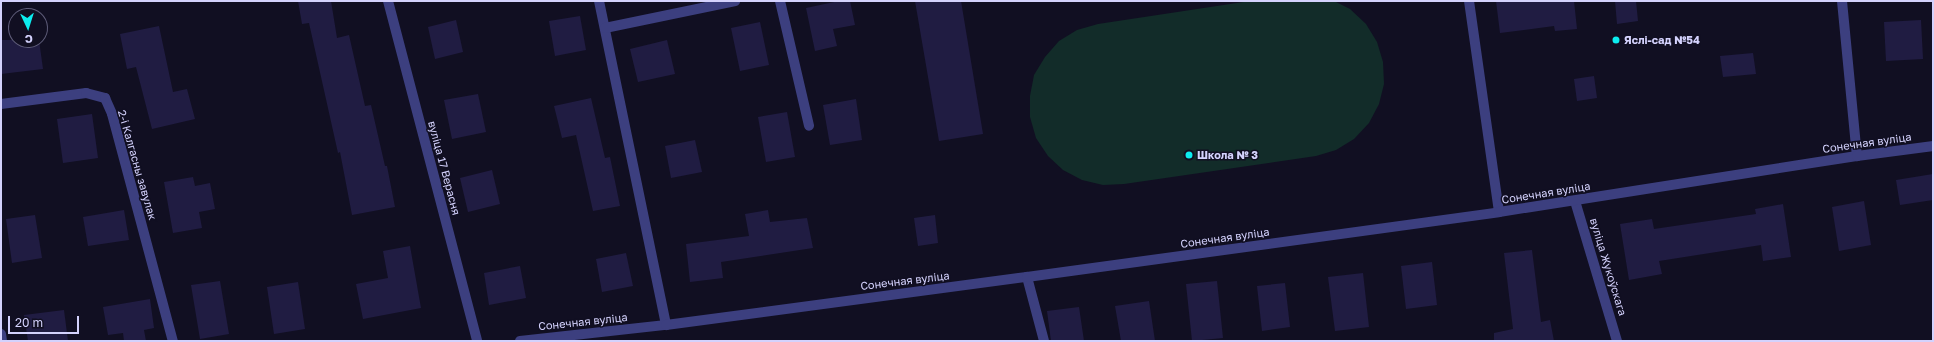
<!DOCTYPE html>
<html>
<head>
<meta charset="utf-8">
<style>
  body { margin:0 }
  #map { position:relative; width:1934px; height:342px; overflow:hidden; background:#110f22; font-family:"Golos Text",sans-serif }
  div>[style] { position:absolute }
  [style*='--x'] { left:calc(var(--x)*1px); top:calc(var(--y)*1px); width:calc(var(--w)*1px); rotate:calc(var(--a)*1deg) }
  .green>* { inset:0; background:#122c29 }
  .building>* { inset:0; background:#201c42 }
  .minor>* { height:10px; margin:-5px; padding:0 5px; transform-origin:5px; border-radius:5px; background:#3c3f7f }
  .dots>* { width:11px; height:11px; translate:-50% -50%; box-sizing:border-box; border:2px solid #110f22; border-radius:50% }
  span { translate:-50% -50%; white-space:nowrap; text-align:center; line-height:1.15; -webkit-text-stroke:3px #110f22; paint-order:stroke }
  .poi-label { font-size:11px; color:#d4d2fd; font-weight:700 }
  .left { translate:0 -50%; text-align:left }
  .street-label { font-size:11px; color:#d4d2fd }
  .frame { position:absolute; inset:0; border:2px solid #d4d2fd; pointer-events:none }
  .north { position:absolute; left:8px; top:8px; width:40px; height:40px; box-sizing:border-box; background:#110f22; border:1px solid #5f5d7a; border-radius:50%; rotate:176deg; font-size:11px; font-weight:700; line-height:16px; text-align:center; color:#d4d2fd }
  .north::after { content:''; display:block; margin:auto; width:14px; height:18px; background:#0cecef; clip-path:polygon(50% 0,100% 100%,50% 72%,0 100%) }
  .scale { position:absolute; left:8px; top:316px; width:71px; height:18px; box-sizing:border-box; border:2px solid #d4d2fd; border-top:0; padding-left:5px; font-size:12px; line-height:14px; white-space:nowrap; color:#d4d2fd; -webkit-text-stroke:3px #110f22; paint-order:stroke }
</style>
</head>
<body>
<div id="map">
  <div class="green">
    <div style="clip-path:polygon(1250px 1px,1334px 1px,1350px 9px,1366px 24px,1377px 42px,1383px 62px,1384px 84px,1379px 104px,1369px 123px,1354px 139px,1336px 150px,1316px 156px,1124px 184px,1103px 185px,1082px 180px,1063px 170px,1048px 156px,1036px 138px,1030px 117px,1030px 96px,1034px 75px,1045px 57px,1059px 41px,1077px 30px,1098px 24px)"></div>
  </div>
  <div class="building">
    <div style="clip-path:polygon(298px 1px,331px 1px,337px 38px,349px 35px,365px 106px,371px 105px,385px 166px,387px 166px,395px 207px,352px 215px,340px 152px,338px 153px,309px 23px,302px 24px)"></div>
    <div style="clip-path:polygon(839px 1px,850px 1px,855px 25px,833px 29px,837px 46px,815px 51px,806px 8px)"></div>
    <div style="clip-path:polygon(915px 1px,961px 1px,983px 134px,939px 141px)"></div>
    <div style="clip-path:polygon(1496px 1px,1574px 1px,1577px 29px,1555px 31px,1554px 26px,1500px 33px)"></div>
    <div style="clip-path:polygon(1615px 1px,1636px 1px,1638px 21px,1617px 24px)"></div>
    <div style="clip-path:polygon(580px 16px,586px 50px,555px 56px,549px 21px)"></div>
    <div style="clip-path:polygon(456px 20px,463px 52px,435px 59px,428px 27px)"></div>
    <div style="clip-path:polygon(1921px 20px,1923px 59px,1886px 61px,1884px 22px)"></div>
    <div style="clip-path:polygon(760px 22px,769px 65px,740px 71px,731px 28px)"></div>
    <div style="clip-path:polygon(159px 26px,173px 92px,187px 89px,195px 119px,152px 129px,136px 67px,127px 69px,120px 34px)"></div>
    <div style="clip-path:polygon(1px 40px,39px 40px,43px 69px,1px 74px)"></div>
    <div style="clip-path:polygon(667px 40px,675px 74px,638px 82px,630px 49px)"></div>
    <div style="clip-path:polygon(1753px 53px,1756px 74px,1723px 77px,1720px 56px)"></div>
    <div style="clip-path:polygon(1594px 76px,1597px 98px,1577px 101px,1574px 79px)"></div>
    <div style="clip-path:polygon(478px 94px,486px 132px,452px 139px,444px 100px)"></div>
    <div style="clip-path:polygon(591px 98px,605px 158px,610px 157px,620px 206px,593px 211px,576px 135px,562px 138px,554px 106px)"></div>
    <div style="clip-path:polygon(856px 99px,862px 140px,830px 145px,823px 105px)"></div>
    <div style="clip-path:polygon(787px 112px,795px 157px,766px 162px,758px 117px)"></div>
    <div style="clip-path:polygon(92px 114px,98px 158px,63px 163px,57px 119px)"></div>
    <div style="clip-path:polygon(695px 140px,702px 172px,671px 178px,665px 146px)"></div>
    <div style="clip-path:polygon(492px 170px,500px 204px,468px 212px,460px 178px)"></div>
    <div style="clip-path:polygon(1933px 174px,1933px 200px,1900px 205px,1896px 180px)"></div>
    <div style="clip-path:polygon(193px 177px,195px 186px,210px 183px,215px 209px,199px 212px,202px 228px,173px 233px,164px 182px)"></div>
    <div style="clip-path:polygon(1864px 201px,1871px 245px,1839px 251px,1832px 207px)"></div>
    <div style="clip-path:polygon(1783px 204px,1791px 257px,1763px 261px,1761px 245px,1659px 261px,1662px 274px,1629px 280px,1620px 224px,1652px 219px,1654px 229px,1756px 214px,1755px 209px)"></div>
    <div style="clip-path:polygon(124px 210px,129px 240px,88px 246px,83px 217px)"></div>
    <div style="clip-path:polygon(768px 210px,770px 222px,807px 218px,813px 248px,721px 262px,723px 278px,690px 282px,686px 244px,749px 236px,745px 214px)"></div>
    <div style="clip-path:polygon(35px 215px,42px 258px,12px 263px,6px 219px)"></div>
    <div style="clip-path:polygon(935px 215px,938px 243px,918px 246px,914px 218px)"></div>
    <div style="clip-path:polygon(410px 246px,421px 308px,363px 319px,356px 284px,388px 278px,383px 251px)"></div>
    <div style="clip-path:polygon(1532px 250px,1541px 322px,1550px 320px,1554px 341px,1494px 341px,1494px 333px,1513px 329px,1504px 253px)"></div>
    <div style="clip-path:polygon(626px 253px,633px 286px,602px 292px,596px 259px)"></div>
    <div style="clip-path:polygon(1432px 262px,1437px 305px,1406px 309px,1401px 266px)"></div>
    <div style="clip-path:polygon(520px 266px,526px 298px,489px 305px,484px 273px)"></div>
    <div style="clip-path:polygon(1363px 273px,1369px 327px,1335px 331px,1328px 277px)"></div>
    <div style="clip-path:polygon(220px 281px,229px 334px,200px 339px,191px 285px)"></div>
    <div style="clip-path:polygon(1217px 281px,1223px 338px,1192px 341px,1186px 284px)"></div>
    <div style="clip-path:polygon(298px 282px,305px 329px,274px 334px,267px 287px)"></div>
    <div style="clip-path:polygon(1285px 283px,1290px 327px,1262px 331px,1257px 286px)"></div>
    <div style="clip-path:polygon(150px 299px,154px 328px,144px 330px,146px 341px,124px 341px,123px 333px,108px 335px,103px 307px)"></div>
    <div style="clip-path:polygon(1149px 301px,1155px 341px,1121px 341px,1115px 306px)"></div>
    <div style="clip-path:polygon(1079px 307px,1084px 341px,1051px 341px,1047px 311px)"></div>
    <div style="clip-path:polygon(64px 310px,68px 341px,28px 341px,24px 315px)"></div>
  </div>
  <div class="minor">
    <div style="--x:388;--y:1;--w:351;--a:75.3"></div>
    <div style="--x:599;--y:1;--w:331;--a:78.3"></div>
    <div style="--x:780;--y:1;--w:128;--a:76.9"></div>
    <div style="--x:1469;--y:1;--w:213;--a:81.9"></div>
    <div style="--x:1842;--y:1;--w:156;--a:84.5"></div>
    <div style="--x:605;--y:28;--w:133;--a:-11.7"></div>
    <div style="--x:1;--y:104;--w:86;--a:-7.4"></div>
    <div style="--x:86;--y:93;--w:20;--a:15"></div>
    <div style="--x:105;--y:98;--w:17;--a:66"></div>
    <div style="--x:112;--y:114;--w:235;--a:75"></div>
    <div style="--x:1575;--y:201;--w:146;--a:73.3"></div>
    <div style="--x:1027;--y:277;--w:66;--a:75.1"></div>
    <div style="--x:1;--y:334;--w:7;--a:82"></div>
    <div style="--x:520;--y:341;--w:147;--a:-6.3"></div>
    <div style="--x:666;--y:325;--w:364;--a:-7.6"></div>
    <div style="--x:1027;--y:277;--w:476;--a:-7.8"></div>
    <div style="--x:1499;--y:212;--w:362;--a:-8.9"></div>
    <div style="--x:1857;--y:156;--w:77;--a:-7.5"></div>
  </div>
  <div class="dots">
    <div style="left:1616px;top:40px;background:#0cecef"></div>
    <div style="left:1189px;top:155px;background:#0cecef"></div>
  </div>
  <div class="poi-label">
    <span class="left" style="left:1624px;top:40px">Яслі-сад №54</span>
    <span class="left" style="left:1197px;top:155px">Школа № 3</span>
  </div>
  <div class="street-label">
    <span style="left:1867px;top:143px;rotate:-8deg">Сонечная вуліца</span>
    <span style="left:137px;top:165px;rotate:74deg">2-і Калгасны завулак</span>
    <span style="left:444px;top:168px;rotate:75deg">вуліца 17 Верасня</span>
    <span style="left:1546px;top:193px;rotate:-9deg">Сонечная вуліца</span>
    <span style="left:1225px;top:238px;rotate:-8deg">Сонечная вуліца</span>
    <span style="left:1608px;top:267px;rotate:73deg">вуліца Жукоўскага</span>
    <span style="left:905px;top:281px;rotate:-7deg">Сонечная вуліца</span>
    <span style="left:583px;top:322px;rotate:-6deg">Сонечная вуліца</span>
  </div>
  <div class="frame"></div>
  <div class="north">С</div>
  <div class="scale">20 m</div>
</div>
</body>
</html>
